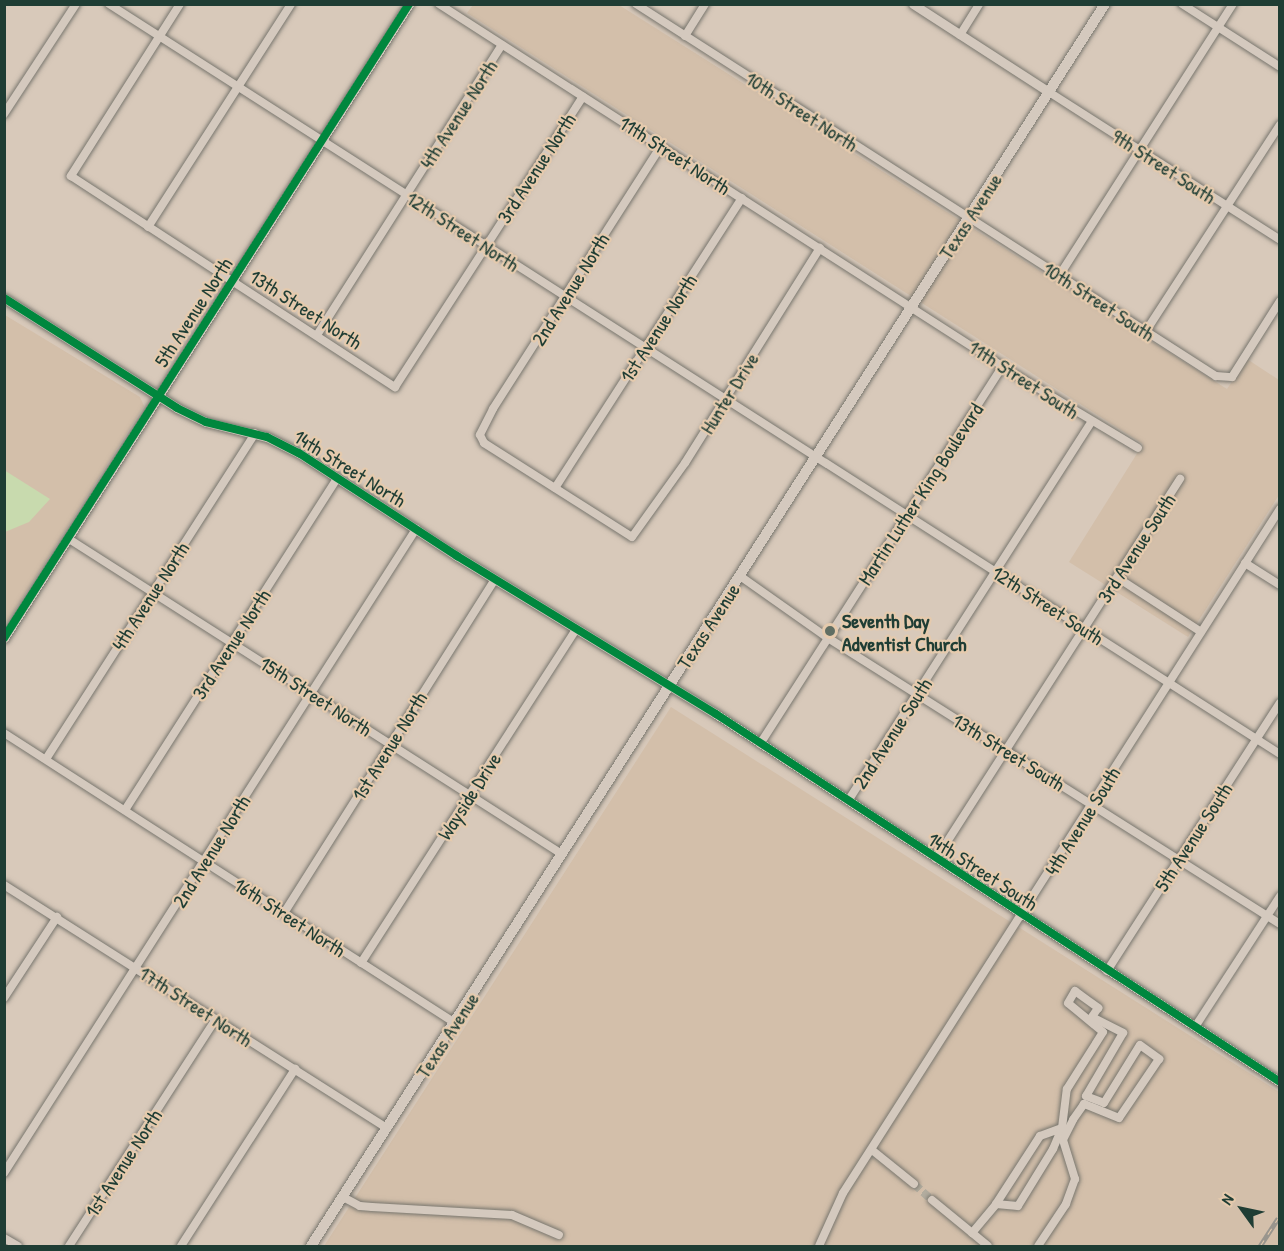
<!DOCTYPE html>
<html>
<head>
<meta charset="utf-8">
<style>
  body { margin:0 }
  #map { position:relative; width:1284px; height:1251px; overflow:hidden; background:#d8c9ba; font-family:"Patrick Hand",sans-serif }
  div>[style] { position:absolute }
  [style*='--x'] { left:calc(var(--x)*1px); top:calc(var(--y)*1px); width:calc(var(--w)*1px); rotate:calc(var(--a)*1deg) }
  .built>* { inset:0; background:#d3bfaa }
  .green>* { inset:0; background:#c8daae }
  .minor-tunnel>* { height:8px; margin-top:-4px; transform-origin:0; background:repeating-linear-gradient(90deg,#b3ad9f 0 8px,transparent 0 12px) }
  .roads { filter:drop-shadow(0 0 2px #78766e) drop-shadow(0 0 2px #78766e) }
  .minor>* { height:8px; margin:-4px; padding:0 4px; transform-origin:4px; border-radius:4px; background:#d4c9be }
  .tertiary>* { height:9px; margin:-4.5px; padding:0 4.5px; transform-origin:4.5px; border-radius:4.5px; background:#d4c9be }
  .secondary>* { height:10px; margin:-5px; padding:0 5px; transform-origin:5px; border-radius:5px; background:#d4c9be }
  .rail>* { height:4.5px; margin-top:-2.25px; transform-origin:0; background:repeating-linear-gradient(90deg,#e5caad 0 7px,#99958d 0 14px); box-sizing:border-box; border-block:2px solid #99958d }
  .cycleway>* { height:8px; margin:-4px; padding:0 4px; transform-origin:4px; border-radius:4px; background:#00873e }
  .dots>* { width:16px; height:16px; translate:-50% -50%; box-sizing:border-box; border:3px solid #e5caad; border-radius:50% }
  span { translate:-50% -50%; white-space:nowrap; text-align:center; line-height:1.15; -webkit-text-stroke:4.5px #e5caad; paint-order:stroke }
  .street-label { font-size:20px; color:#1f3d34 }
  .poi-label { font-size:20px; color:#1f3d34; font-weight:700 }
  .left { translate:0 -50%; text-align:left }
  .frame { position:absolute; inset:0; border:6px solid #1f3d34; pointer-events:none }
  .north { position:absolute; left:1212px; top:1179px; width:60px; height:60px; -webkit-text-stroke:4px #e5caad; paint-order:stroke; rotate:303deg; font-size:16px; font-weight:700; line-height:24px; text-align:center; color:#1f3d34 }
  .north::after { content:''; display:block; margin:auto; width:21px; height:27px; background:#1f3d34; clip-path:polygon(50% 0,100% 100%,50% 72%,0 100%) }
</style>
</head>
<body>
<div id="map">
  <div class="built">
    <div style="clip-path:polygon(473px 5px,619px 5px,1227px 389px,1247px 359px,1279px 380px,1279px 495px,1188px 637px,1069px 562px,1143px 444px,467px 13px)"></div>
    <div style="clip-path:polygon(5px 315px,140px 397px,144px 406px,5px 625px)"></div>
    <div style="clip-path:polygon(671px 707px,1279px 1092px,1279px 1246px,324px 1246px)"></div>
  </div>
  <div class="green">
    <div style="clip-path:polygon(4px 470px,50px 499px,29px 522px,5px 532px)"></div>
  </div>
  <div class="minor-tunnel">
    <div style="--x:914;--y:1184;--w:24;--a:42"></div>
  </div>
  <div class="roads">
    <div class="minor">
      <div style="--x:109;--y:4;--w:1391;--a:32.64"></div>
      <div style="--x:180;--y:4;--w:204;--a:122.4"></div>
      <div style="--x:71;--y:176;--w:387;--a:33.1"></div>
      <div style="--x:395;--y:387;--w:346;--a:-57.1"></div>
      <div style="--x:439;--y:4;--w:686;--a:32.74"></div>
      <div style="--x:1016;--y:375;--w:142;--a:30.9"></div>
      <div style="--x:636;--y:4;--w:689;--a:32.68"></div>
      <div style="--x:1216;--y:376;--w:16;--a:4"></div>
      <div style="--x:1232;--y:377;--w:90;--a:-57.7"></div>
      <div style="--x:1182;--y:4;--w:117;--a:32.7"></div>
      <div style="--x:960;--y:35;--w:36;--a:-58"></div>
      <div style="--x:685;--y:36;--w:38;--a:-58"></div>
      <div style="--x:1049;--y:92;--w:274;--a:32.6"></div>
      <div style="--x:4;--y:114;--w:131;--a:-56.8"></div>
      <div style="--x:661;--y:146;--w:312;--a:122.6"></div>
      <div style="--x:493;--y:409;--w:29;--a:117"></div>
      <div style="--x:480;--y:435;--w:9;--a:63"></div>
      <div style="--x:484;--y:443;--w:175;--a:32.4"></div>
      <div style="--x:632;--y:537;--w:91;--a:-54.4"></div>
      <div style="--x:685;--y:463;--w:254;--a:-57.9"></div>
      <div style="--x:148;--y:227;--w:265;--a:-57.3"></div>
      <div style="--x:1059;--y:276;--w:323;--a:-57.4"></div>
      <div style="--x:1146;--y:331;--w:246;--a:-57"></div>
      <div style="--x:317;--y:335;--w:344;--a:-57.5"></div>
      <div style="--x:555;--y:488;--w:345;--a:-57.2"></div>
      <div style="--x:69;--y:539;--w:585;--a:32.58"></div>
      <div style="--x:1245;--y:563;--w:41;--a:32.2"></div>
      <div style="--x:740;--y:576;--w:108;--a:35.2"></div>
      <div style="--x:828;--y:638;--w:535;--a:32.32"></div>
      <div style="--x:1118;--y:578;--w:99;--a:33"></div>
      <div style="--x:4;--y:733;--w:536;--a:32.74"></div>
      <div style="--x:760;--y:744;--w:450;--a:-57.3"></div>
      <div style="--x:46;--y:759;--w:387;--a:-57.3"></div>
      <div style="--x:848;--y:801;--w:450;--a:-57.3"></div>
      <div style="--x:125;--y:810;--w:394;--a:-57.4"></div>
      <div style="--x:936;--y:859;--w:452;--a:-57.3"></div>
      <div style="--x:4;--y:885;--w:454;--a:32.4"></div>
      <div style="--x:284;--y:913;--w:395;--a:-57.7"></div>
      <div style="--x:361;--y:963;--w:397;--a:-57.2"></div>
      <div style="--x:1107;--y:971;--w:319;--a:-57.2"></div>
      <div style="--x:4;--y:998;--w:97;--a:-56.8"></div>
      <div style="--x:1195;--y:1027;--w:156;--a:-57"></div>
      <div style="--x:872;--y:1150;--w:54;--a:39"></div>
      <div style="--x:4;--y:1173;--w:765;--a:-57.39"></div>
      <div style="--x:343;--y:1197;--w:19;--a:28"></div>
      <div style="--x:360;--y:1206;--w:12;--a:5"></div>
      <div style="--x:372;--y:1207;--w:140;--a:3.3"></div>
      <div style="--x:512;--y:1215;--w:51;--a:23.1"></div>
      <div style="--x:932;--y:1200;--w:72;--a:39.4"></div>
      <div style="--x:996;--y:1204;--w:81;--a:-57.1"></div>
      <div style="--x:1040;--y:1136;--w:23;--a:-20"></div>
      <div style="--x:972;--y:1233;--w:38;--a:-50"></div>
      <div style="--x:996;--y:1204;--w:22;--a:5"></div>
      <div style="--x:1018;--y:1206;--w:67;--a:-58.4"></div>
      <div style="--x:1053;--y:1149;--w:23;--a:-67"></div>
      <div style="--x:1062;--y:1128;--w:39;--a:-83"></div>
      <div style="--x:1067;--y:1089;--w:67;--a:-57.7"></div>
      <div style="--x:1103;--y:1032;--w:45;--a:-140.4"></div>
      <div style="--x:1068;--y:1003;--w:14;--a:-60"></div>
      <div style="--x:1075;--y:991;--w:29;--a:36"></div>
      <div style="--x:1098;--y:1008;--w:11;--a:124"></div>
      <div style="--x:1092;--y:1017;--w:35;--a:27"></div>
      <div style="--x:1123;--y:1033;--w:73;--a:120.4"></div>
      <div style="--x:1086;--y:1096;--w:19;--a:21"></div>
      <div style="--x:1104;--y:1103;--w:68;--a:-58.2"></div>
      <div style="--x:1140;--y:1045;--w:24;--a:36"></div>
      <div style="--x:1159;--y:1059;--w:71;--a:124.1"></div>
      <div style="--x:1119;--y:1118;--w:38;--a:-158"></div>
      <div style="--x:1084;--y:1104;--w:19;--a:125"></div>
      <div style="--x:1073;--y:1120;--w:22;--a:117"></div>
      <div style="--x:1063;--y:1140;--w:41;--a:72.9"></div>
      <div style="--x:1075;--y:1179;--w:27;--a:110"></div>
      <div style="--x:1066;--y:1204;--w:50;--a:123.7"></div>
      <div style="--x:4;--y:1238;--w:16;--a:30"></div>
      <div style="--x:69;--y:1246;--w:270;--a:-57.1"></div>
      <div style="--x:181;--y:1246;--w:211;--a:-57.2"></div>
      <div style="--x:819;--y:1246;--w:58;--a:-65.6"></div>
      <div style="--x:843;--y:1193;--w:812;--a:-57.43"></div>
    </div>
    <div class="tertiary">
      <div style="--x:913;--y:4;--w:162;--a:32.9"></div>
      <div style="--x:4;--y:298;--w:205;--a:32.4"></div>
      <div style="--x:177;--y:408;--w:32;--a:26"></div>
      <div style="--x:206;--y:422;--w:63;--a:13.8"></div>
      <div style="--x:267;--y:437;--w:36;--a:27"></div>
      <div style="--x:299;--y:453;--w:189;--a:33.1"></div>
      <div style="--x:457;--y:556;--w:303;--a:31.4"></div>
      <div style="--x:716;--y:714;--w:673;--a:33.12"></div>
      <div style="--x:4;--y:638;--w:752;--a:-57.43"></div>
    </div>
    <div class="secondary">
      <div style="--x:311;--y:1246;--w:1474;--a:-57.41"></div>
    </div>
  </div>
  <div class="rail">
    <div style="--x:1260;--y:1246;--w:33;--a:-57"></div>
  </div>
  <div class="cycleway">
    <div style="--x:4;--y:298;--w:205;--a:32.4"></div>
    <div style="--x:177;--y:408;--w:32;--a:26"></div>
    <div style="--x:206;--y:422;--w:63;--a:13.8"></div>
    <div style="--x:267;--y:437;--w:36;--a:27"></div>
    <div style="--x:299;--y:453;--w:189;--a:33.1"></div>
    <div style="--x:457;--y:556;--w:303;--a:31.4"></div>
    <div style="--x:716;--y:714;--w:673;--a:33.12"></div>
    <div style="--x:4;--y:638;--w:752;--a:-57.43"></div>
  </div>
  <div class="dots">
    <div style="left:830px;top:631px;background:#606e63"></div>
  </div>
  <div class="street-label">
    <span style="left:802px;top:111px;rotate:33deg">10th Street North</span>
    <span style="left:458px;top:114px;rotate:-57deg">4th Avenue North</span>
    <span style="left:675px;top:155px;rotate:33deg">11th Street North</span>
    <span style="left:1164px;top:166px;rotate:33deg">9th Street South</span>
    <span style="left:536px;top:168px;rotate:-57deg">3rd Avenue North</span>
    <span style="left:970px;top:216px;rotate:-57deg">Texas Avenue</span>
    <span style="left:463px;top:231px;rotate:33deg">12th Street North</span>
    <span style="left:570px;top:289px;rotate:-58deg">2nd Avenue North</span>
    <span style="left:1099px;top:301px;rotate:33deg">10th Street South</span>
    <span style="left:306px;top:309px;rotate:33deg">13th Street North</span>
    <span style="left:193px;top:312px;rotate:-57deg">5th Avenue North</span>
    <span style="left:658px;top:328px;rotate:-57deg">1st Avenue North</span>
    <span style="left:1024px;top:379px;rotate:33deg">11th Street South</span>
    <span style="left:729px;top:393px;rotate:-58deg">Hunter Drive</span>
    <span style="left:350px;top:468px;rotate:32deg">14th Street North</span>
    <span style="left:920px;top:494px;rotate:-57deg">Martin Luther King Boulevard</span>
    <span style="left:1136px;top:548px;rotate:-57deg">3rd Avenue South</span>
    <span style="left:150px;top:596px;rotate:-57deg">4th Avenue North</span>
    <span style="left:1048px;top:605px;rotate:33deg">12th Street South</span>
    <span style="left:708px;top:626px;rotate:-57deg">Texas Avenue</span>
    <span style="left:231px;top:644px;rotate:-57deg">3rd Avenue North</span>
    <span style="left:316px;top:696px;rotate:33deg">15th Street North</span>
    <span style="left:892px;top:733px;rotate:-57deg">2nd Avenue South</span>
    <span style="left:389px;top:746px;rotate:-58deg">1st Avenue North</span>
    <span style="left:1009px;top:752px;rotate:32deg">13th Street South</span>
    <span style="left:469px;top:796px;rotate:-57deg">Wayside Drive</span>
    <span style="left:1082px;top:821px;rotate:-58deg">4th Avenue South</span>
    <span style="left:1193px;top:837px;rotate:-57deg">5th Avenue South</span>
    <span style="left:211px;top:851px;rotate:-58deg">2nd Avenue North</span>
    <span style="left:983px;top:871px;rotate:33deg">14th Street South</span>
    <span style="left:290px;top:917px;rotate:33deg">16th Street North</span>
    <span style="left:196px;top:1006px;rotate:33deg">17th Street North</span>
    <span style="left:447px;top:1035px;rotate:-57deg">Texas Avenue</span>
    <span style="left:123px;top:1163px;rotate:-57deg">1st Avenue North</span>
  </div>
  <div class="poi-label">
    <span class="left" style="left:842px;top:632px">Seventh Day<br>Adventist Church</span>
  </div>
  <div class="frame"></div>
  <div class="north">N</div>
</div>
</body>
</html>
